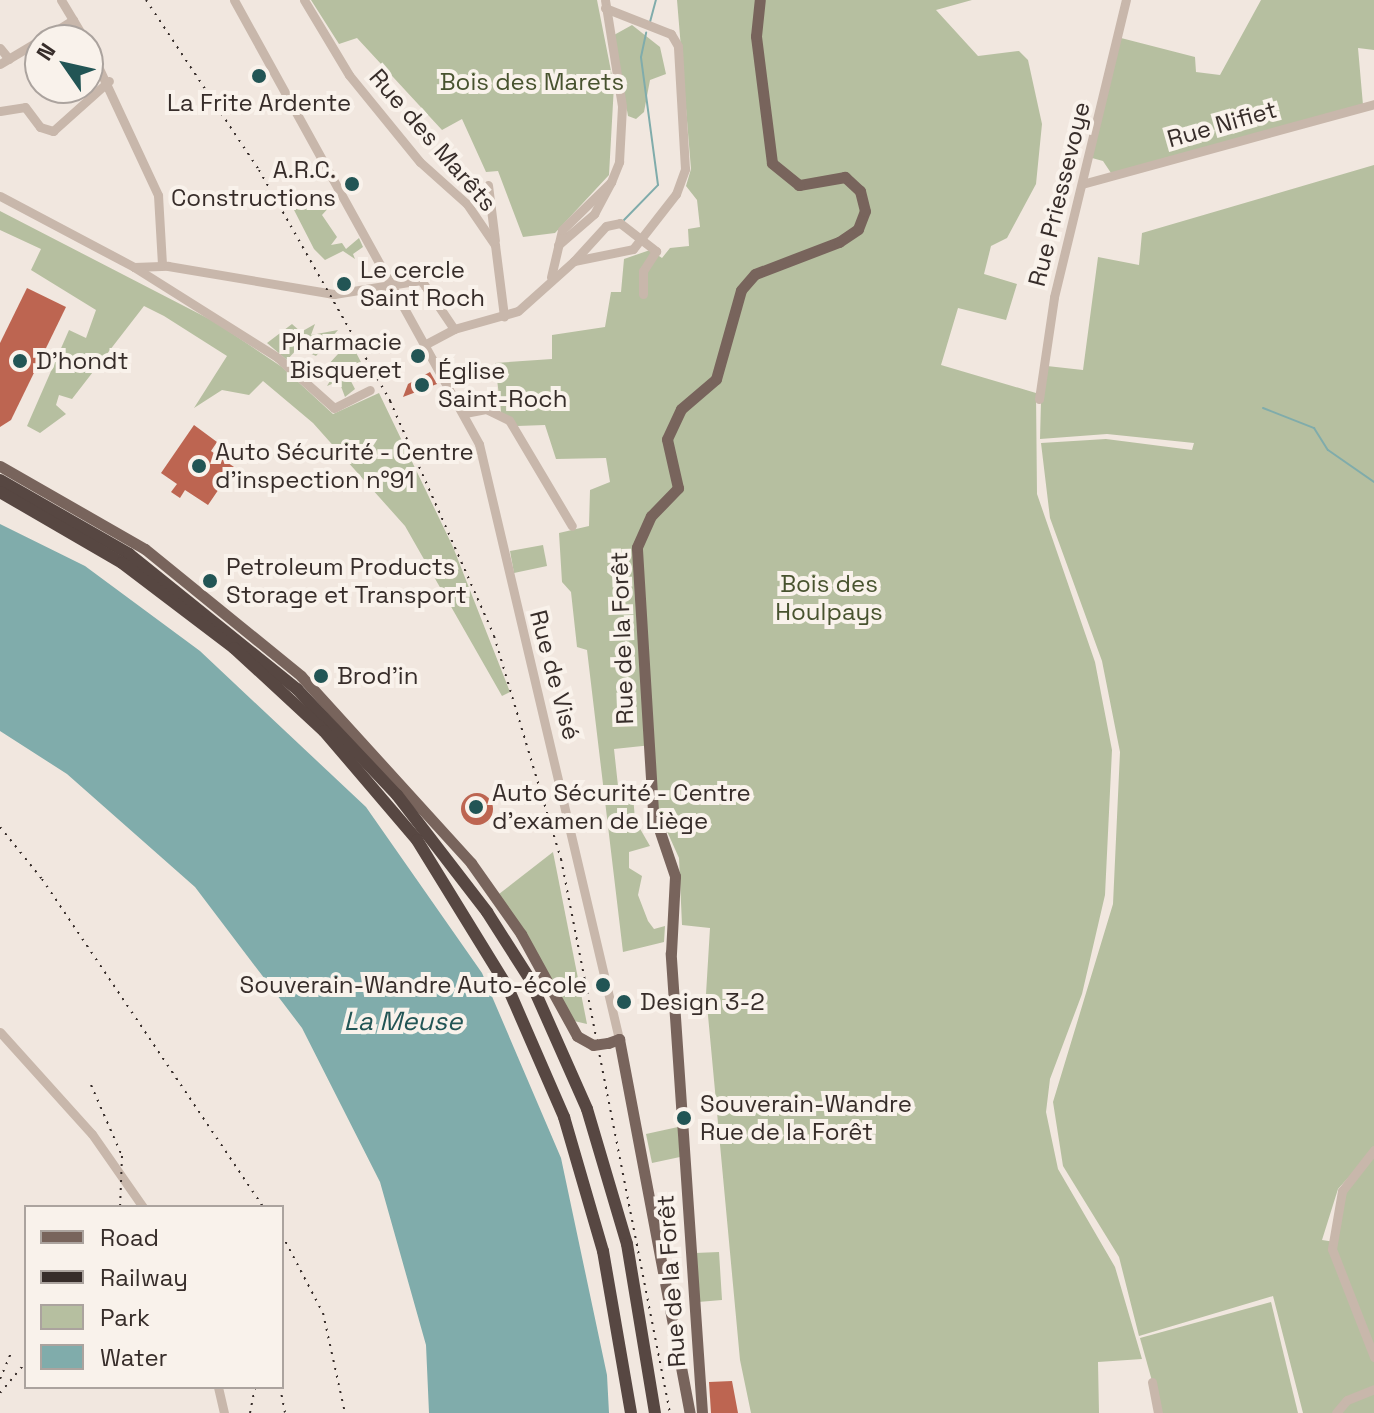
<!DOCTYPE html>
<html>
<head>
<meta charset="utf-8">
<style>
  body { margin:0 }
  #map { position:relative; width:1374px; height:1413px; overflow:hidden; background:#f1e7df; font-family:"Space Grotesk",sans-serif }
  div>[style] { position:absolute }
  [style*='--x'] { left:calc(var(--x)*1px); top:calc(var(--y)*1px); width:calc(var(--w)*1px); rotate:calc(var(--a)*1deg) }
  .green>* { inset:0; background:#b6bfa0 }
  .water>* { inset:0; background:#80acab }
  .stream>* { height:2px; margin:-1px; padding:0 1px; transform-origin:1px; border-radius:1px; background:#80acab }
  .building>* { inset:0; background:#bd6551 }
  .round { border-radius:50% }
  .minor>* { height:9px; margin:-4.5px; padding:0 4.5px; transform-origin:4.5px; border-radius:4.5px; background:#c8b7ab }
  .major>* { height:11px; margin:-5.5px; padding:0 5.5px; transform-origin:5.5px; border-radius:5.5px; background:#78645c }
  .highway>* { height:12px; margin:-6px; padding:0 6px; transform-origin:6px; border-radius:6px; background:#574742 }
  .rail>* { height:2px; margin-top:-1px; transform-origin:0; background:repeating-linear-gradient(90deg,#372d2a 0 2px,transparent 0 8px) }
  .major-bridge>* { height:11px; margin:-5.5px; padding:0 5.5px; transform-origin:5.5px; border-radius:5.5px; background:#78645c }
  .dots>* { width:22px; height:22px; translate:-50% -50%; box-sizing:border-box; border:4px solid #f9f2eb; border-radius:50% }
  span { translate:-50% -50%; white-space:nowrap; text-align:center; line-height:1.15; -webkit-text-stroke:8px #f9f2eb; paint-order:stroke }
  .park-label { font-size:24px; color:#48532f }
  .poi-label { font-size:24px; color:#372d2a }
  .right { translate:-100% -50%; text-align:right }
  .left { translate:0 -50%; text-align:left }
  .street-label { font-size:24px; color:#372d2a }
  .water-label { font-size:26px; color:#255; font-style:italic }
  .legend { position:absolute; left:24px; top:1205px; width:260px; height:184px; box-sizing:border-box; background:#f9f2eb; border:2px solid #aba39e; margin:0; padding:10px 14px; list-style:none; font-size:24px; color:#372d2a }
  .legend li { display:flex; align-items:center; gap:16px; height:40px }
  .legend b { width:40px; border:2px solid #aba39e }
  .north { position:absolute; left:24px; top:24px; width:80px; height:80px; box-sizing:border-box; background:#f9f2eb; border:2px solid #aba39e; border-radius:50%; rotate:304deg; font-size:22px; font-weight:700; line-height:32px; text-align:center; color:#372d2a }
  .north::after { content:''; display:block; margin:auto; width:28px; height:36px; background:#255; clip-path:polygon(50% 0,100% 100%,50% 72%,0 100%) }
</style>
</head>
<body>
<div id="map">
  <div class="green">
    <div style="clip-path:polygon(311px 0,597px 0,613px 81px,621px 79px,614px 35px,632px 25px,660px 47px,666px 74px,650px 80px,644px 112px,636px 119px,628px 116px,622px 82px,614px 85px,609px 175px,555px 233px,523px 237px,498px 171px,486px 172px,462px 119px,442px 130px,357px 38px,339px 44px)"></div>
    <div style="clip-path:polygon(677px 0,972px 0,936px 10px,978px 56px,1019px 51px,1028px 60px,1042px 124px,1036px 184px,1007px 238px,991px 246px,984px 274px,1017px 284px,1006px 320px,958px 308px,941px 365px,1036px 393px,1037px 494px,1095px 662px,1112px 750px,1105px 895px,1082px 994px,1050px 1079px,1046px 1112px,1058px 1169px,1115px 1267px,1142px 1359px,1098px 1362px,1099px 1413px,751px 1413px,740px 1360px,706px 994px,710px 928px,682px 925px,679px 858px,657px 809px,652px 745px,614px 749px,619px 795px,633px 795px,635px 820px,650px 846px,629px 852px,629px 868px,642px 876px,638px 895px,648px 921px,654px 929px,665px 926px,664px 942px,623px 952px,587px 650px,577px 647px,571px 592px,562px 582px,559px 533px,589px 526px,590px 490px,610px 482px,606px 458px,556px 459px,545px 425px,517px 426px,501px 412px,495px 363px,552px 359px,552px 335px,605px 327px,611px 292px,621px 292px,624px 259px,650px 250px,662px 258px,670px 248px,689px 246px,688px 229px,700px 227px,697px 200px,686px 186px,691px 169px)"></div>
    <div style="clip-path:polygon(1261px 0,1374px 0,1374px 50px,1358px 48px,1363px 105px,1111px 173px,1103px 161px,1092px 158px,1121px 38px,1195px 57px,1196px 72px,1220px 75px)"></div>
    <div style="clip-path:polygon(1374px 165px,1374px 1149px,1338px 1189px,1322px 1240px,1335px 1242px,1344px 1192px,1374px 1153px,1374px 1413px,1303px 1413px,1273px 1296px,1139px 1336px,1119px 1257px,1063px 1166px,1053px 1102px,1113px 904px,1120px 752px,1102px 661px,1050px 518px,1041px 443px,1106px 439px,1192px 450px,1194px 443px,1107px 434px,1040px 439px,1041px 401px,1047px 366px,1083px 370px,1098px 257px,1139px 265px,1142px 233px)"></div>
    <div style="clip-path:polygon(321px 197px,332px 204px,322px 215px,337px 237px,331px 245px,342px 243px,346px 249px,359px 238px,363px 247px,353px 254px,355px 259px,343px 251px,325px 260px,314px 249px,294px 210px)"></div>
    <div style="clip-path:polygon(0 211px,215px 322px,282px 367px,333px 414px,379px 393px,453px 547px,510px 692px,502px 696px,405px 526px,313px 423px,263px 381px,249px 395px,222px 390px,194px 408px,227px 356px,164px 316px,144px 306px,72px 399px,59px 395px,56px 405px,66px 414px,40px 433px,27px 426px,69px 330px,86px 338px,96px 310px,31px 270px,41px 249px,0 230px)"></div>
    <div style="clip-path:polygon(292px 324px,301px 332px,315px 324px,311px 335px,338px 330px,316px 356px,298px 348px,287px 360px,267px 343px)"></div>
    <div style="clip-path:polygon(350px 341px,363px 366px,350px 372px,343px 366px,355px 389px,345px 397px,339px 381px,327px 386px,334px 374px,326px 367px)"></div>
    <div style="clip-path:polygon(543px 545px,547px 566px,514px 573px,510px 551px)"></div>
    <div style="clip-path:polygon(553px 852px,587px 1024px,574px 1021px,499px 894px)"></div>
    <div style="clip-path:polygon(678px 1127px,680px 1157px,652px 1163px,646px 1134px)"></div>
    <div style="clip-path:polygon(719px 1252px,722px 1300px,698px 1302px,695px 1253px)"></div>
    <div style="clip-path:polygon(1271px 1302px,1298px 1413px,1161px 1413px,1140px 1338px)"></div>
  </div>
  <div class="water">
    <div style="clip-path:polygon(0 524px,85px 566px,200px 651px,366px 807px,482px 973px,561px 1158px,607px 1375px,609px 1413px,429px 1413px,426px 1345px,380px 1182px,302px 1028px,195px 887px,67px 774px,0 731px)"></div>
  </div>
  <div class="stream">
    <div style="--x:650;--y:22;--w:23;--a:-75"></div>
    <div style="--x:624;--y:220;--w:49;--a:-45.8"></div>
    <div style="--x:658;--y:185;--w:129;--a:-97.6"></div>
    <div style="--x:641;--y:57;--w:25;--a:-78"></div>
    <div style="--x:1263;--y:408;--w:55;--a:21.4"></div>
    <div style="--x:1314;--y:428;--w:26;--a:58"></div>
    <div style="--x:1328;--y:450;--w:56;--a:34.8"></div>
  </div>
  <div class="building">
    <div style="clip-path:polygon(27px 288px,66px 307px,11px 420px,0 427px,0 343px)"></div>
    <div style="clip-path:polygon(430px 372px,437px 384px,403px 397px,408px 384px)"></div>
    <div style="clip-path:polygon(194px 425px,217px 442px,211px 451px,234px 467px,208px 505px,185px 490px,180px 498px,171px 492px,177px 484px,161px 473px)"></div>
    <div class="round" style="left:461px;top:793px;width:32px;height:32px"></div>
    <div style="clip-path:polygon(732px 1381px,738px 1413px,711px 1413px,709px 1382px)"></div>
  </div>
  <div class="minor">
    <div style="--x:61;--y:0;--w:47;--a:59"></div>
    <div style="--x:234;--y:0;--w:507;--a:61.11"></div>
    <div style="--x:479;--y:444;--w:611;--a:76.76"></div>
    <div style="--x:304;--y:0;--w:87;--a:59"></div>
    <div style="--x:349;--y:75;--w:112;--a:50.8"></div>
    <div style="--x:420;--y:162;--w:63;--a:41.8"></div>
    <div style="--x:467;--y:204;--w:50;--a:55.7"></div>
    <div style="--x:495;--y:245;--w:72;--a:82.8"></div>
    <div style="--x:41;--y:40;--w:38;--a:-32"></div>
    <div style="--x:88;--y:45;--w:166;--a:65"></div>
    <div style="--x:158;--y:195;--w:70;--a:86.7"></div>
    <div style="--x:0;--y:48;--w:14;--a:51"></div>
    <div style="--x:0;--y:64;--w:47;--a:-31"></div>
    <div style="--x:0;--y:111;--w:25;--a:-9"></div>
    <div style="--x:25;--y:107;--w:25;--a:53"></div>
    <div style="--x:40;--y:127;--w:14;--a:17"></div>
    <div style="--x:53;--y:131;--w:75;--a:-41.8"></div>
    <div style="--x:1082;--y:184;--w:303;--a:-15.3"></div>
    <div style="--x:488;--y:185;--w:56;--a:82.9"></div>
    <div style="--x:0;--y:196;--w:152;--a:27.9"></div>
    <div style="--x:134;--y:267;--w:34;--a:-2"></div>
    <div style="--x:168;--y:266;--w:168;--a:9.6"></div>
    <div style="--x:334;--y:294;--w:88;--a:-9.1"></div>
    <div style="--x:421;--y:280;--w:59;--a:56"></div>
    <div style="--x:558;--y:245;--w:48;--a:-40.7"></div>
    <div style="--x:594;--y:214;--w:36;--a:-62"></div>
    <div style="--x:574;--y:261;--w:47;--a:-47.6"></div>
    <div style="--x:606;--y:226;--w:14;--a:-12"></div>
    <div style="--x:620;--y:223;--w:46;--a:37.9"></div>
    <div style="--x:656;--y:251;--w:24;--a:123"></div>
    <div style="--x:643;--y:271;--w:23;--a:90"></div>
    <div style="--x:134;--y:267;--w:169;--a:32.2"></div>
    <div style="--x:277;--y:357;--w:76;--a:41.8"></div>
    <div style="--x:334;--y:408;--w:40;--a:-26.6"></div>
    <div style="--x:551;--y:277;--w:48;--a:-76.8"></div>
    <div style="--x:562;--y:230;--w:69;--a:-44.4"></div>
    <div style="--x:611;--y:182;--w:22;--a:-68"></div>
    <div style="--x:619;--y:162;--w:56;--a:-86.9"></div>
    <div style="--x:622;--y:106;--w:107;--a:-99.1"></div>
    <div style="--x:426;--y:344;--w:32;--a:-28"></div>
    <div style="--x:454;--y:329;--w:66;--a:-15.7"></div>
    <div style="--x:518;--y:311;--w:75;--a:-41.8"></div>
    <div style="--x:574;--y:261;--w:60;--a:-11.5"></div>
    <div style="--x:633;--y:249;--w:70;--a:-52"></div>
    <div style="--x:676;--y:194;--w:27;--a:-70"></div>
    <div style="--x:685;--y:169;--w:123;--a:-93.3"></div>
    <div style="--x:678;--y:46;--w:14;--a:-120"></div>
    <div style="--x:671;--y:34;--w:71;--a:-158.5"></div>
    <div style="--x:1039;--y:399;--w:103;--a:-81.6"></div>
    <div style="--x:1054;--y:297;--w:306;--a:-76.4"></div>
    <div style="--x:465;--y:413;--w:21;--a:-11"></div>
    <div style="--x:486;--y:409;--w:25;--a:26"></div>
    <div style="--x:509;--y:420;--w:123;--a:59.3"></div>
    <div style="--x:0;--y:1032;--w:137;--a:48"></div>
    <div style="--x:92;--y:1134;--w:89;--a:55.1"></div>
    <div style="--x:1374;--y:1150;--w:52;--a:128"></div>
    <div style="--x:1342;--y:1191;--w:59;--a:99.8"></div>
    <div style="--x:1332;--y:1249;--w:116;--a:68.7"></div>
    <div style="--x:1152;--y:1382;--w:32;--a:79"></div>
    <div style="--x:218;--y:1387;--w:27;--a:77"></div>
    <div style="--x:1336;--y:1413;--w:17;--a:-50"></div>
    <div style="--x:1347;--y:1400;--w:29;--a:-22"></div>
  </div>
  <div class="major">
    <div style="--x:0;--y:466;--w:167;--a:29.8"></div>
    <div style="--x:145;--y:549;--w:201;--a:39.1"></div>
    <div style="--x:301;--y:676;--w:253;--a:47.7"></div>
    <div style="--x:471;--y:863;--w:87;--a:54.8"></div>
    <div style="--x:521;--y:934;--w:116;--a:61.2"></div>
    <div style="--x:608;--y:1043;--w:12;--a:-20"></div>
    <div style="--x:619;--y:1039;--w:381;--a:79.3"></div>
    <div style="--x:702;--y:1413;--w:461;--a:-93.9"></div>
    <div style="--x:671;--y:953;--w:77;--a:-87"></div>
    <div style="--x:675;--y:876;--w:69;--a:-108.7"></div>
    <div style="--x:653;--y:811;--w:264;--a:-93.5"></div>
    <div style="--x:637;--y:547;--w:34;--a:-66"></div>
    <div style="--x:651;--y:516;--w:39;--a:-46"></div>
    <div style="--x:678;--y:488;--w:50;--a:-102.7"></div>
    <div style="--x:667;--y:439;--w:33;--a:-65"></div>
    <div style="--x:681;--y:409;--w:46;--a:-40.6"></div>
    <div style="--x:716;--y:379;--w:92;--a:-74.3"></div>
    <div style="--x:741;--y:290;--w:21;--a:-49"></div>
    <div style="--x:755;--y:274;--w:90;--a:-20.9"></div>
    <div style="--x:839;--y:242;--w:23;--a:-34"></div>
    <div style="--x:858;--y:229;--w:19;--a:-69"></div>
    <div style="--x:865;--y:211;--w:21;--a:-104"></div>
    <div style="--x:860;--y:191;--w:21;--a:-137"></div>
    <div style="--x:845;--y:177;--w:47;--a:170.1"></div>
    <div style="--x:799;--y:185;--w:35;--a:-141"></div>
    <div style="--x:772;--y:163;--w:128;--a:-97.2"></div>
    <div style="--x:756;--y:36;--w:36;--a:-84"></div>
  </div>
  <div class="highway">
    <div style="--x:0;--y:480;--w:149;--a:29.8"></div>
    <div style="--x:129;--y:554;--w:216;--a:38.8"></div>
    <div style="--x:297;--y:689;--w:146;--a:46.7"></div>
    <div style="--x:397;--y:795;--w:148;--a:52.4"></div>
    <div style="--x:487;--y:912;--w:78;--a:57.5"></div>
    <div style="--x:529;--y:978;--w:143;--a:66.1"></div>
    <div style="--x:587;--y:1109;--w:141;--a:73.5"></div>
    <div style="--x:627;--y:1244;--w:171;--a:80.6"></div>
    <div style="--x:0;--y:492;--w:141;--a:30.2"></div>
    <div style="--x:122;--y:563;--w:141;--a:37.2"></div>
    <div style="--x:234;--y:648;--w:122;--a:42.7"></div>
    <div style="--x:324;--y:731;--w:143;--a:49.5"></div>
    <div style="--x:417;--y:840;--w:174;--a:58.4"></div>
    <div style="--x:508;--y:988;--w:141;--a:66.5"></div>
    <div style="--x:564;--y:1117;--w:140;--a:73.8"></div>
    <div style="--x:603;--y:1251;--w:164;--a:80.2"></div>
  </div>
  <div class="rail">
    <div style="--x:146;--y:0;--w:204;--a:56.4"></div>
    <div style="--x:259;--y:170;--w:266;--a:60.4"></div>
    <div style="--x:390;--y:401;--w:257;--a:66.1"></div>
    <div style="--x:494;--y:636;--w:233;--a:73.3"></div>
    <div style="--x:561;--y:859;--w:565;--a:78.87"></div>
    <div style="--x:0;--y:827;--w:67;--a:51.1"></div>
    <div style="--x:42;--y:879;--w:396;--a:56"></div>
    <div style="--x:91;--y:1085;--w:77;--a:66.4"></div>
    <div style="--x:122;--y:1156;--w:51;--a:92.2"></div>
    <div style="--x:282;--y:1235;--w:88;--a:62.3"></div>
    <div style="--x:323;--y:1313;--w:102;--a:77.6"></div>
    <div style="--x:0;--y:1379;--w:28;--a:-67"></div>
    <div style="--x:280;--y:1387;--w:26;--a:79"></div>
    <div style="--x:0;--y:1393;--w:40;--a:-50"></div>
    <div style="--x:250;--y:1413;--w:26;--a:-79"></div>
  </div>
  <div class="major-bridge">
    <div style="--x:577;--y:1036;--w:18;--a:29"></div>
    <div style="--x:593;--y:1045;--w:15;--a:-8"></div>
  </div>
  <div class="dots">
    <div style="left:259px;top:76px;background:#255"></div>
    <div style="left:352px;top:184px;background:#255"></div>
    <div style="left:344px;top:284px;background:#255"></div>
    <div style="left:418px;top:356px;background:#255"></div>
    <div style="left:20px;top:361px;background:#255"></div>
    <div style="left:422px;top:385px;background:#255"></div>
    <div style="left:199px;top:466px;background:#255"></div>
    <div style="left:210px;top:581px;background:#255"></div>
    <div style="left:321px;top:676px;background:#255"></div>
    <div style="left:476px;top:807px;background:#255"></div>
    <div style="left:603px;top:985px;background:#255"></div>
    <div style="left:624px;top:1002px;background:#255"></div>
    <div style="left:684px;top:1118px;background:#255"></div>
  </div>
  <div class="park-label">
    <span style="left:532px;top:82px">Bois des Marets</span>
    <span style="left:829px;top:598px">Bois des<br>Houlpays</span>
  </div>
  <div class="poi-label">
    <span style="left:259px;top:103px">La Frite Ardente</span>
    <span class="right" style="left:336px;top:184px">A.R.C.<br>Constructions</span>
    <span class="left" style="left:360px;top:284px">Le cercle<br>Saint Roch</span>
    <span class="right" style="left:402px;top:356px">Pharmacie<br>Bisqueret</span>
    <span class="left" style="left:36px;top:361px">D'hondt</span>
    <span class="left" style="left:438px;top:385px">Église<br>Saint-Roch</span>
    <span class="left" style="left:215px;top:466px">Auto Sécurité - Centre<br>d'inspection n°91</span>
    <span class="left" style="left:226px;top:581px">Petroleum Products<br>Storage et Transport</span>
    <span class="left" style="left:337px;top:676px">Brod'in</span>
    <span class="left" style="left:492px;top:807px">Auto Sécurité - Centre<br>d'examen de Liège</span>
    <span class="right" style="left:587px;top:985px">Souverain-Wandre Auto-école</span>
    <span class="left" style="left:640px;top:1002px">Design 3-2</span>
    <span class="left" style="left:700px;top:1118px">Souverain-Wandre<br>Rue de la Forêt</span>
  </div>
  <div class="street-label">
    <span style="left:1222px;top:124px;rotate:-16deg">Rue Nifiet</span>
    <span style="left:433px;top:140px;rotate:49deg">Rue des Marêts</span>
    <span style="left:1059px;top:194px;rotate:-76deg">Rue Priessevoye</span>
    <span style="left:622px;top:638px;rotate:-92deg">Rue de la Forêt</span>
    <span style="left:555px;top:675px;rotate:75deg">Rue de Visé</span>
    <span style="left:671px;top:1281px;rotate:-94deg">Rue de la Forêt</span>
  </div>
  <div class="water-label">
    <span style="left:403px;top:1022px">La Meuse</span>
  </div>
  <ul class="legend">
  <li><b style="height:10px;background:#78645c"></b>Road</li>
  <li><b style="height:10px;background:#372d2a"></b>Railway</li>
  <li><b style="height:22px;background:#b6bfa0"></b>Park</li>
  <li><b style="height:22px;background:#80acab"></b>Water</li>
  </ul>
  <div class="north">N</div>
</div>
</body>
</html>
